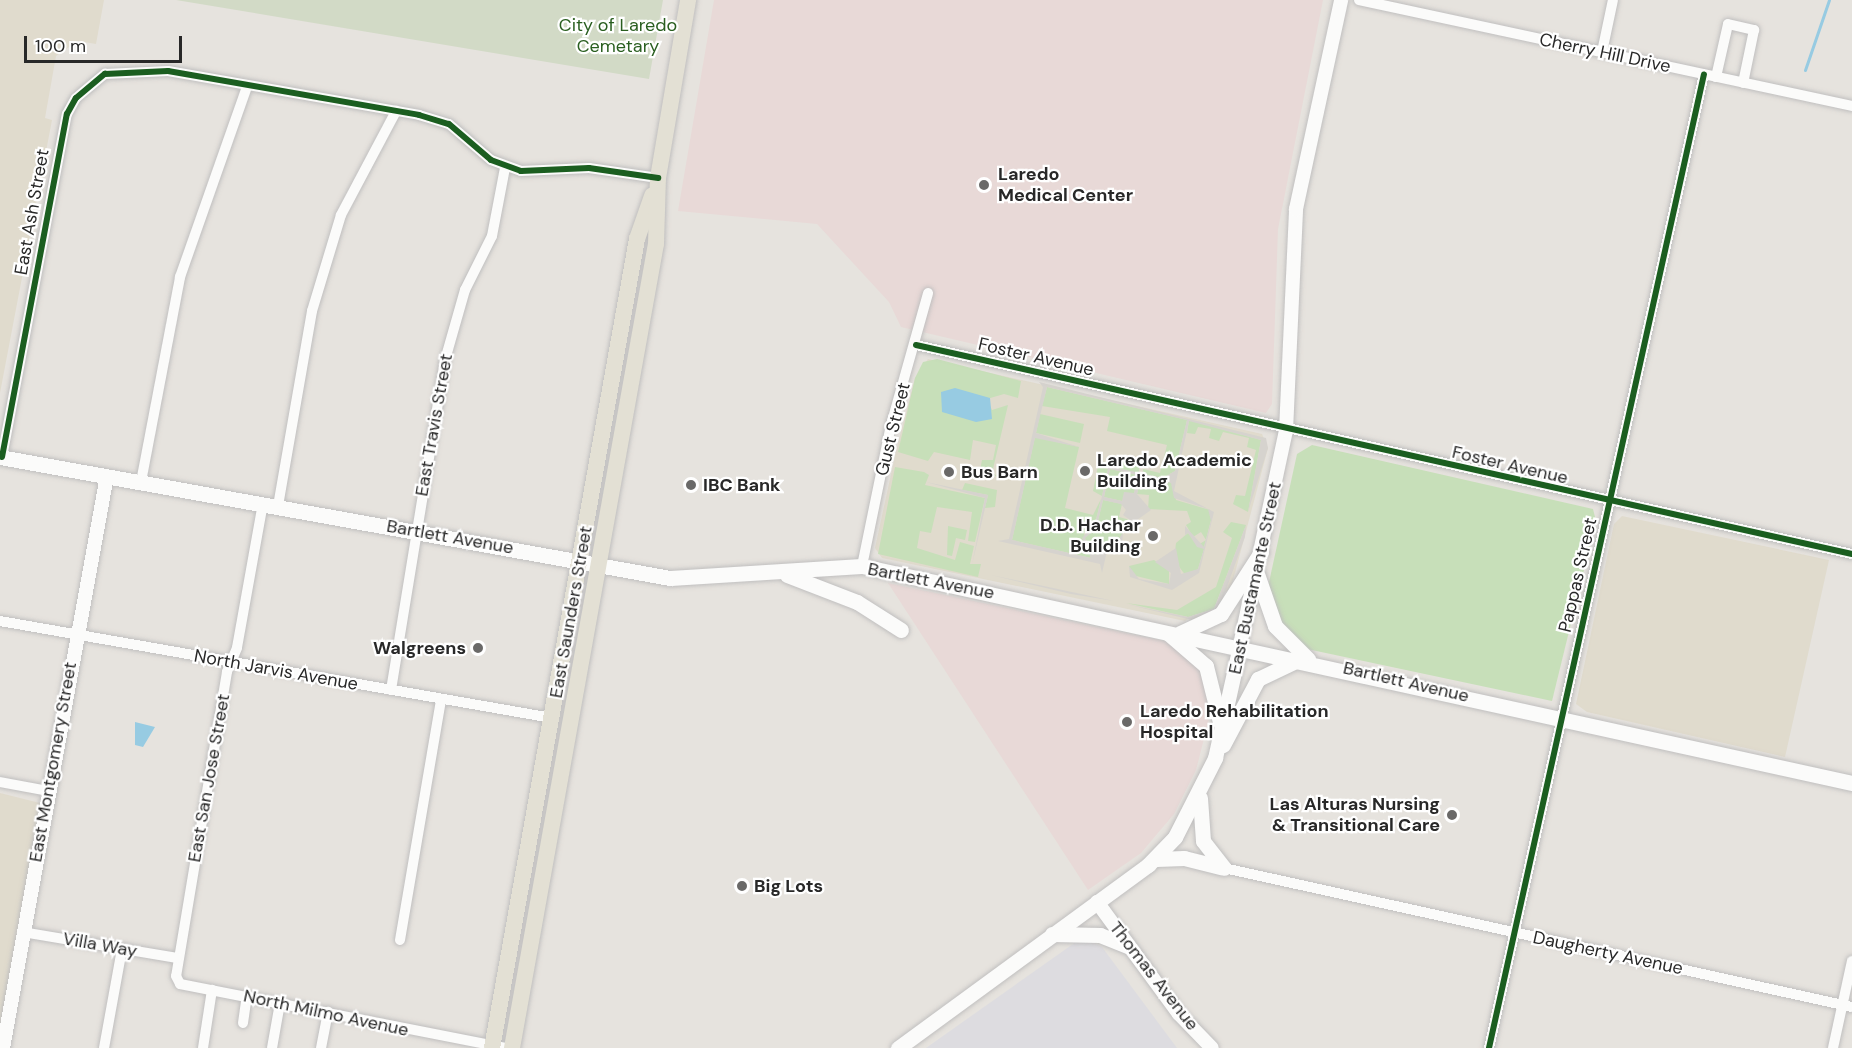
<!DOCTYPE html>
<html>
<head>
<meta charset="utf-8">
<style>
  body { margin:0 }
  #map { position:relative; width:1852px; height:1048px; overflow:hidden; background:#e6e3de; font-family:"DM Sans",sans-serif }
  div>[style] { position:absolute }
  [style*='--x'] { left:calc(var(--x)*1px); top:calc(var(--y)*1px); width:calc(var(--w)*1px); rotate:calc(var(--a)*1deg) }
  .education>* { inset:0; background:#e0dbcd }
  .medical>* { inset:0; background:#e8d9d7 }
  .airport>* { inset:0; background:#dddce0 }
  .green>* { inset:0; background:#c7dfb9 }
  .cemetery>* { inset:0; background:#d2dac6 }
  .plaza>* { inset:0; background:#d6d3ce }
  .water>* { inset:0; background:#97cbe2 }
  .stream>* { height:3px; margin:-1.5px; padding:0 1.5px; transform-origin:1.5px; border-radius:1.5px; background:#97cbe2 }
  .roads { filter:drop-shadow(0 0 2px #c0bfbf) drop-shadow(0 0 2px #c0bfbf) }
  .minor>* { height:10px; margin:-5px; padding:0 5px; transform-origin:5px; border-radius:5px; background:#fbfbfa }
  .tertiary>* { height:14px; margin:-7px; padding:0 7px; transform-origin:7px; border-radius:7px; background:#fbfbfa }
  .secondary>* { height:15px; margin:-7.5px; padding:0 7.5px; transform-origin:7.5px; border-radius:7.5px; background:#fbfbfa }
  .primary>* { height:16px; margin:-8px; padding:0 8px; transform-origin:8px; border-radius:8px; background:#e3e0d4 }
  .cycleway>* { height:6px; margin:-3px; padding:0 3px; transform-origin:3px; border-radius:3px; background:#1b5e20 }
  .dots>* { width:16px; height:16px; translate:-50% -50%; box-sizing:border-box; border:3px solid #fff; border-radius:50% }
  span { translate:-50% -50%; white-space:nowrap; text-align:center; line-height:1.15; -webkit-text-stroke:4.5px #fff; paint-order:stroke }
  .park-label { font-size:18px; color:#295e1f }
  .street-label { font-size:18px; color:#282828 }
  .poi-label { font-size:18px; color:#282828; font-weight:700 }
  .left { translate:0 -50%; text-align:left }
  .right { translate:-100% -50%; text-align:right }
  .scale { position:absolute; left:24px; top:36px; width:158px; height:27px; box-sizing:border-box; border:3px solid #282828; border-top:0; padding-left:8px; font-size:18px; line-height:21px; white-space:nowrap; color:#282828; -webkit-text-stroke:4px #fff; paint-order:stroke }
</style>
</head>
<body>
<div id="map">
  <div class="education">
    <div style="clip-path:polygon(0 0,104px 0,96px 44px,78px 41px,56px 56px,45px 118px,52px 120px,0 393px)"></div>
    <div style="clip-path:polygon(928px 359px,1262px 434px,1268px 448px,1231px 588px,1185px 621px,882px 558px,875px 548px,897px 447px,915px 378px)"></div>
    <div style="clip-path:polygon(1622px 516px,1829px 560px,1785px 757px,1587px 712px,1576px 704px,1614px 524px)"></div>
    <div style="clip-path:polygon(0 793px,40px 803px,0 1036px)"></div>
  </div>
  <div class="medical">
    <div style="clip-path:polygon(714px 0,1323px 0,1278px 229px,1272px 404px,1266px 413px,901px 327px,889px 302px,817px 224px,678px 211px)"></div>
    <div style="clip-path:polygon(888px 583px,1164px 641px,1201px 663px,1212px 707px,1196px 770px,1174px 814px,1141px 853px,1088px 890px)"></div>
  </div>
  <div class="airport">
    <div style="clip-path:polygon(1083px 937px,1102px 947px,1177px 1048px,926px 1048px)"></div>
  </div>
  <div class="green">
    <div style="clip-path:polygon(937px 359px,1021px 381px,1018px 398px,1004px 394px,987px 399px,992px 410px,1008px 405px,992px 473px,1001px 478px,980px 470px,982px 460px,993px 460px,996px 445px,973px 440px,970px 460px,934px 452px,928px 461px,898px 452px,915px 378px,923px 362px)"></div>
    <div style="clip-path:polygon(1047px 387px,1187px 420px,1175px 471px,1163px 478px,1143px 474px,1143px 469px,1160px 473px,1167px 445px,1107px 431px,1110px 417px,1042px 406px)"></div>
    <div style="clip-path:polygon(1040px 414px,1084px 424px,1080px 443px,1036px 433px)"></div>
    <div style="clip-path:polygon(1189px 420px,1261px 440px,1248px 512px,1233px 504px,1236px 495px,1245px 496px,1256px 450px,1247px 447px,1249px 438px,1223px 432px,1219px 441px,1209px 438px,1211px 429px,1198px 427px,1195px 434px,1187px 433px)"></div>
    <div style="clip-path:polygon(1035px 437px,1079px 447px,1065px 508px,1093px 515px,1101px 499px,1095px 524px,1084px 533px,1091px 558px,1012px 540px)"></div>
    <div style="clip-path:polygon(1312px 445px,1593px 509px,1596px 521px,1552px 701px,1307px 649px,1283px 633px,1268px 587px,1297px 454px)"></div>
    <div style="clip-path:polygon(1114px 456px,1139px 462px,1139px 473px,1111px 467px)"></div>
    <div style="clip-path:polygon(1098px 466px,1108px 469px,1102px 496px,1093px 491px)"></div>
    <div style="clip-path:polygon(895px 467px,924px 472px,929px 475px,925px 485px,985px 498px,975px 542px,968px 541px,972px 512px,937px 507px,931px 533px,920px 531px,917px 548px,955px 560px,960px 542px,974px 546px,970px 564px,981px 564px,978px 577px,878px 554px)"></div>
    <div style="clip-path:polygon(1110px 469px,1138px 475px,1134px 494px,1122px 501px,1104px 497px)"></div>
    <div style="clip-path:polygon(1141px 476px,1172px 483px,1176px 500px,1210px 510px,1211px 520px,1204px 547px,1198px 545px,1206px 540px,1201px 532px,1193px 537px,1186px 525px,1191px 522px,1187px 511px,1148px 509px,1149px 495px,1137px 494px)"></div>
    <div style="clip-path:polygon(965px 483px,997px 490px,995px 507px,985px 508px,988px 495px,962px 490px)"></div>
    <div style="clip-path:polygon(1103px 500px,1122px 504px,1119px 517px,1130px 520px,1117px 544px,1095px 556px,1085px 538px,1098px 521px)"></div>
    <div style="clip-path:polygon(1231px 522px,1246px 525px,1214px 609px,1188px 617px,1126px 603px,1177px 610px,1216px 587px,1232px 538px,1223px 532px)"></div>
    <div style="clip-path:polygon(948px 526px,967px 530px,965px 540px,956px 538px,952px 556px,947px 555px)"></div>
    <div style="clip-path:polygon(1188px 533px,1204px 549px,1198px 569px,1186px 576px,1174px 560px,1176px 543px)"></div>
    <div style="clip-path:polygon(1154px 560px,1169px 570px,1169px 584px,1132px 575px,1129px 566px)"></div>
  </div>
  <div class="cemetery">
    <div style="clip-path:polygon(176px 0,663px 0,649px 79px)"></div>
  </div>
  <div class="plaza">
    <div style="clip-path:polygon(evenodd,1039px 382px,1266px 438px,1268px 448px,1248px 512px,1261px 440px,1189px 421px,1174px 491px,1214px 512px,1199px 573px,1172px 590px,1130px 577px,1129px 566px,1139px 579px,1169px 584px,1171px 573px,1155px 562px,1176px 548px,1181px 574px,1198px 569px,1204px 549px,1197px 547px,1188px 533px,1185px 535px,1185px 526px,1204px 547px,1211px 521px,1208px 509px,1174px 498px,1171px 483px,1142px 476px,1137px 494px,1151px 510px,1123px 530px,1122px 547px,1107px 551px,1102px 573px,1100px 564px,998px 541px,1009px 539px,1043px 387px,1039px 382px,1047px 387px,1187px 420px,1175px 471px,1163px 478px,1112px 467px,1114px 456px,1108px 464px,1099px 463px,1108px 469px,1102px 496px,1095px 524px,1082px 538px,1091px 558px,1012px 540px,1035px 438px,1079px 447px,1036px 433px,1047px 387px,1039px 382px,1110px 469px,1138px 475px,1134px 493px,1124px 492px,1122px 501px,1104px 497px,1110px 469px,1039px 382px,1103px 500px,1121px 504px,1126px 510px,1123px 515px,1130px 520px,1116px 544px,1095px 555px,1085px 538px,1096px 529px,1103px 500px)"></div>
    <div style="clip-path:polygon(926px 482px,988px 495px,972px 565px,985px 498px)"></div>
    <div style="clip-path:polygon(1246px 525px,1245px 537px,1219px 609px,1192px 620px,1126px 604px,1188px 617px,1214px 609px)"></div>
    <div style="clip-path:polygon(991px 575px,1039px 585px,1114px 601px,1071px 594px)"></div>
  </div>
  <div class="water">
    <div style="clip-path:polygon(955px 388px,990px 398px,992px 419px,976px 422px,942px 412px,941px 392px)"></div>
    <div style="clip-path:polygon(135px 722px,155px 727px,143px 747px,135px 745px)"></div>
  </div>
  <div class="stream">
    <div style="--x:1805;--y:70;--w:74;--a:-71.1"></div>
  </div>
  <div class="roads">
    <div class="minor">
      <div style="--x:1359;--y:0;--w:504;--a:12.13"></div>
      <div style="--x:1602;--y:52;--w:53;--a:-78.1"></div>
      <div style="--x:1716;--y:77;--w:54;--a:-77.2"></div>
      <div style="--x:1728;--y:24;--w:27;--a:13"></div>
      <div style="--x:1754;--y:30;--w:54;--a:101.7"></div>
      <div style="--x:916;--y:345;--w:959;--a:12.59"></div>
      <div style="--x:2;--y:457;--w:349;--a:-79.3"></div>
      <div style="--x:67;--y:114;--w:18;--a:-61"></div>
      <div style="--x:76;--y:98;--w:38;--a:-40"></div>
      <div style="--x:105;--y:74;--w:63;--a:-2.7"></div>
      <div style="--x:168;--y:71;--w:255;--a:9.9"></div>
      <div style="--x:419;--y:115;--w:31;--a:17"></div>
      <div style="--x:449;--y:124;--w:55;--a:40.6"></div>
      <div style="--x:491;--y:160;--w:32;--a:20"></div>
      <div style="--x:521;--y:171;--w:68;--a:-2.5"></div>
      <div style="--x:589;--y:168;--w:70;--a:8.2"></div>
      <div style="--x:141;--y:482;--w:209;--a:-79.2"></div>
      <div style="--x:180;--y:277;--w:201;--a:-70.6"></div>
      <div style="--x:263;--y:503;--w:147;--a:100.2"></div>
      <div style="--x:237;--y:648;--w:26;--a:113"></div>
      <div style="--x:227;--y:672;--w:308;--a:99.5"></div>
      <div style="--x:176;--y:976;--w:9;--a:63"></div>
      <div style="--x:180;--y:984;--w:333;--a:11.1"></div>
      <div style="--x:278;--y:506;--w:198;--a:-80.1"></div>
      <div style="--x:312;--y:311;--w:100;--a:-73.2"></div>
      <div style="--x:341;--y:215;--w:118;--a:-62.1"></div>
      <div style="--x:862;--y:566;--w:144;--a:-78.4"></div>
      <div style="--x:891;--y:425;--w:137;--a:-74.3"></div>
      <div style="--x:0;--y:621;--w:560;--a:9.97"></div>
      <div style="--x:391;--y:690;--w:334;--a:-80.7"></div>
      <div style="--x:445;--y:360;--w:73;--a:-74.1"></div>
      <div style="--x:465;--y:290;--w:60;--a:-63.4"></div>
      <div style="--x:492;--y:236;--w:69;--a:-79.2"></div>
      <div style="--x:0;--y:782;--w:49;--a:10.6"></div>
      <div style="--x:1224;--y:868;--w:643;--a:12.48"></div>
      <div style="--x:22;--y:932;--w:157;--a:9.5"></div>
      <div style="--x:400;--y:940;--w:244;--a:-80.3"></div>
      <div style="--x:243;--y:1023;--w:27;--a:-82"></div>
      <div style="--x:104;--y:1048;--w:101;--a:-79.7"></div>
      <div style="--x:203;--y:1048;--w:59;--a:-81.2"></div>
      <div style="--x:272;--y:1048;--w:46;--a:-79.9"></div>
      <div style="--x:321;--y:1048;--w:37;--a:-79"></div>
      <div style="--x:1489;--y:1048;--w:997;--a:-77.55"></div>
      <div style="--x:1833;--y:1048;--w:89;--a:-77.7"></div>
    </div>
    <div class="tertiary">
      <div style="--x:1240;--y:645;--w:219;--a:-77.9"></div>
      <div style="--x:1286;--y:431;--w:222;--a:-87.4"></div>
      <div style="--x:1296;--y:209;--w:214;--a:-77.8"></div>
      <div style="--x:1097;--y:902;--w:139;--a:53.8"></div>
      <div style="--x:1179;--y:1014;--w:47;--a:45.9"></div>
      <div style="--x:3;--y:1048;--w:581;--a:-79.7"></div>
    </div>
    <div class="secondary">
      <div style="--x:0;--y:457;--w:681;--a:10.24"></div>
      <div style="--x:670;--y:578;--w:192;--a:-3.6"></div>
      <div style="--x:862;--y:566;--w:1014;--a:12.36"></div>
      <div style="--x:1256;--y:571;--w:58;--a:70.9"></div>
      <div style="--x:1275;--y:626;--w:47;--a:45"></div>
      <div style="--x:787;--y:575;--w:75;--a:21.1"></div>
      <div style="--x:857;--y:602;--w:52;--a:32.5"></div>
      <div style="--x:1180;--y:633;--w:45;--a:-24.9"></div>
      <div style="--x:1221;--y:614;--w:74;--a:-57.2"></div>
      <div style="--x:1169;--y:634;--w:49;--a:40.9"></div>
      <div style="--x:1206;--y:666;--w:58;--a:76"></div>
      <div style="--x:1223;--y:745;--w:75;--a:-62.1"></div>
      <div style="--x:1258;--y:679;--w:47;--a:-25.5"></div>
      <div style="--x:1200;--y:798;--w:43;--a:86"></div>
      <div style="--x:1203;--y:841;--w:34;--a:52"></div>
      <div style="--x:1156;--y:859;--w:28;--a:-2"></div>
      <div style="--x:1184;--y:858;--w:38;--a:14"></div>
      <div style="--x:1052;--y:934;--w:48;--a:1.2"></div>
      <div style="--x:1100;--y:935;--w:31;--a:22"></div>
      <div style="--x:898;--y:1048;--w:310;--a:-36.2"></div>
      <div style="--x:1148;--y:865;--w:39;--a:-46"></div>
      <div style="--x:1175;--y:837;--w:89;--a:-63.1"></div>
      <div style="--x:1215;--y:758;--w:116;--a:-77.5"></div>
    </div>
    <div class="primary">
      <div style="--x:492;--y:1048;--w:822;--a:-79.84"></div>
      <div style="--x:637;--y:239;--w:46;--a:-70.8"></div>
      <div style="--x:512;--y:1048;--w:817;--a:-79.85"></div>
      <div style="--x:656;--y:244;--w:66;--a:-88.3"></div>
      <div style="--x:658;--y:178;--w:181;--a:-80.4"></div>
    </div>
  </div>
  <div class="cycleway">
    <div style="--x:916;--y:345;--w:959;--a:12.59"></div>
    <div style="--x:2;--y:457;--w:349;--a:-79.3"></div>
    <div style="--x:67;--y:114;--w:18;--a:-61"></div>
    <div style="--x:76;--y:98;--w:38;--a:-40"></div>
    <div style="--x:105;--y:74;--w:63;--a:-2.7"></div>
    <div style="--x:168;--y:71;--w:255;--a:9.9"></div>
    <div style="--x:419;--y:115;--w:31;--a:17"></div>
    <div style="--x:449;--y:124;--w:55;--a:40.6"></div>
    <div style="--x:491;--y:160;--w:32;--a:20"></div>
    <div style="--x:521;--y:171;--w:68;--a:-2.5"></div>
    <div style="--x:589;--y:168;--w:70;--a:8.2"></div>
    <div style="--x:1489;--y:1048;--w:997;--a:-77.55"></div>
  </div>
  <div class="dots">
    <div style="left:984px;top:185px;background:#6a6968"></div>
    <div style="left:1085px;top:471px;background:#6a6968"></div>
    <div style="left:949px;top:472px;background:#6a6968"></div>
    <div style="left:691px;top:485px;background:#6a6968"></div>
    <div style="left:1153px;top:536px;background:#6a6968"></div>
    <div style="left:478px;top:648px;background:#6a6968"></div>
    <div style="left:1127px;top:722px;background:#6a6968"></div>
    <div style="left:1452px;top:815px;background:#6a6968"></div>
    <div style="left:742px;top:886px;background:#6a6968"></div>
  </div>
  <div class="park-label">
    <span style="left:618px;top:36px">City of Laredo<br>Cemetary</span>
  </div>
  <div class="street-label">
    <span style="left:1605px;top:53px;rotate:12deg">Cherry Hill Drive</span>
    <span style="left:32px;top:212px;rotate:-80deg">East Ash Street</span>
    <span style="left:1036px;top:357px;rotate:13deg">Foster Avenue</span>
    <span style="left:434px;top:425px;rotate:-80deg">East Travis Street</span>
    <span style="left:893px;top:429px;rotate:-76deg">Gust Street</span>
    <span style="left:1510px;top:465px;rotate:13deg">Foster Avenue</span>
    <span style="left:450px;top:537px;rotate:10deg">Bartlett Avenue</span>
    <span style="left:1578px;top:575px;rotate:-77deg">Pappas Street</span>
    <span style="left:1255px;top:578px;rotate:-78deg">East Bustamante Street</span>
    <span style="left:931px;top:581px;rotate:11deg">Bartlett Avenue</span>
    <span style="left:571px;top:612px;rotate:-80deg">East Saunders Street</span>
    <span style="left:276px;top:670px;rotate:10deg">North Jarvis Avenue</span>
    <span style="left:1406px;top:682px;rotate:13deg">Bartlett Avenue</span>
    <span style="left:53px;top:762px;rotate:-80deg">East Montgomery Street</span>
    <span style="left:209px;top:778px;rotate:-80deg">East San Jose Street</span>
    <span style="left:100px;top:945px;rotate:10deg">Villa Way</span>
    <span style="left:1608px;top:953px;rotate:12deg">Daugherty Avenue</span>
    <span style="left:1154px;top:976px;rotate:52deg">Thomas Avenue</span>
    <span style="left:326px;top:1013px;rotate:12deg">North Milmo Avenue</span>
  </div>
  <div class="poi-label">
    <span class="left" style="left:998px;top:185px">Laredo<br>Medical Center</span>
    <span class="left" style="left:1097px;top:471px">Laredo Academic<br>Building</span>
    <span class="left" style="left:961px;top:472px">Bus Barn</span>
    <span class="left" style="left:703px;top:485px">IBC Bank</span>
    <span class="right" style="left:1141px;top:536px">D.D. Hachar<br>Building</span>
    <span class="right" style="left:466px;top:648px">Walgreens</span>
    <span class="left" style="left:1140px;top:722px">Laredo Rehabilitation<br>Hospital</span>
    <span class="right" style="left:1440px;top:815px">Las Alturas Nursing<br>&amp; Transitional Care</span>
    <span class="left" style="left:754px;top:886px">Big Lots</span>
  </div>
  <div class="scale">100 m</div>
</div>
</body>
</html>
